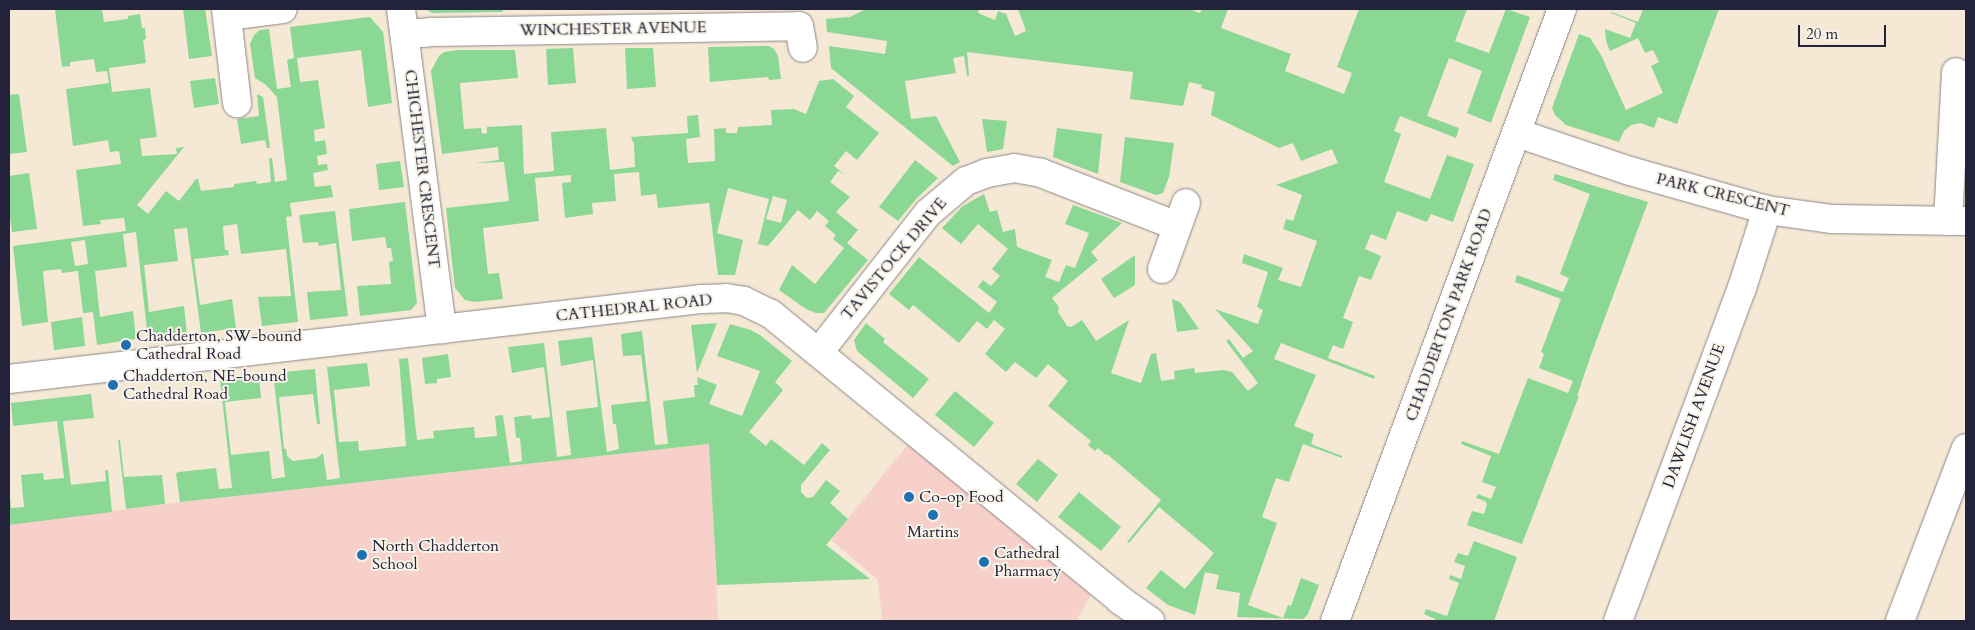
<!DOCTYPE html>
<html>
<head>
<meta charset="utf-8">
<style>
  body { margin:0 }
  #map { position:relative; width:1975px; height:630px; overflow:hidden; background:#f5e9d5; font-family:Cardo,serif }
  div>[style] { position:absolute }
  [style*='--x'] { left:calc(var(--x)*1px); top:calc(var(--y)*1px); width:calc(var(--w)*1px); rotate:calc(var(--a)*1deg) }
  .built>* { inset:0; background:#f7d0c9 }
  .green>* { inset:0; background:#8bd794 }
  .roads { filter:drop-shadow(0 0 1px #8c8688) drop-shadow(0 0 1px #8c8688) }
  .minor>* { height:28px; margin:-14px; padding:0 14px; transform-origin:14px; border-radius:14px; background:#fff }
  .tertiary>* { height:28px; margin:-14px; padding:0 14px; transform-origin:14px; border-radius:14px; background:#fff }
  .dots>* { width:14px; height:14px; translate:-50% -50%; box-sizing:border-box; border:2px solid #f7f3e8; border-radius:50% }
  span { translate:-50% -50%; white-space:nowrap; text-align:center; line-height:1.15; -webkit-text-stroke:4px #f7f3e8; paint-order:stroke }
  .street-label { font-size:16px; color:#22223b }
  .poi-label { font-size:16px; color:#22223b }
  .left { translate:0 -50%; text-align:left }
  .frame { position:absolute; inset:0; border:10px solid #22223b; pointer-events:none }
  .scale { position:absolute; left:1798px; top:25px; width:88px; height:22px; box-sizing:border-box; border:2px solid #22223b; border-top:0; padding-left:6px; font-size:15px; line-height:18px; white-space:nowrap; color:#22223b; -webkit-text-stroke:4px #f7f3e8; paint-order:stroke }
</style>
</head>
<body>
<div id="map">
  <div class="built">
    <div style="clip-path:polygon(710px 444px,718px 621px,9px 621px,9px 525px,180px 502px)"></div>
    <div style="clip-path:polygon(908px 444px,1091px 595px,1076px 621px,882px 621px,878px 580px,831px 540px)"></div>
  </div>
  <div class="green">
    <div style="clip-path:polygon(evenodd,65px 9px,102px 9px,104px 22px,128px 19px,128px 16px,140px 14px,142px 28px,145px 28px,146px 39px,143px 40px,146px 63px,109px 68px,112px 92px,150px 88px,157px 137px,140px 139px,142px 156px,177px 154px,176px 148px,184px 147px,137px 205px,148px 214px,166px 191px,179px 201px,196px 179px,198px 179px,201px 191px,234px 187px,234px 184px,256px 181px,257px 184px,271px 182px,269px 158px,272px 158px,275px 182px,287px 180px,277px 97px,265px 84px,255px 78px,250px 44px,254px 35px,260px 30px,269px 29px,277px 89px,291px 87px,287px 60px,294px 58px,290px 27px,370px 17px,383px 32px,392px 103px,368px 107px,361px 50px,297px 58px,300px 82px,318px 80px,325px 128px,314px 130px,315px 142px,325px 140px,327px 154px,317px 156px,318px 165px,327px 164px,328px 170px,313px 173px,315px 187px,331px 185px,333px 197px,290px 203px,292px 216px,286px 217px,298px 322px,262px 326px,258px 297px,291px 296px,286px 249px,241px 254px,237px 224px,223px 226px,225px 250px,228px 250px,229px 255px,194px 259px,200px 305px,232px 299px,236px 328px,201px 333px,187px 228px,174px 229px,178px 261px,144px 265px,149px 312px,184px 306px,187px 334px,148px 339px,136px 232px,123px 234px,127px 267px,95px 271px,100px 317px,133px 311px,136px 339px,97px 345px,93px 312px,83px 313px,78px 271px,62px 273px,61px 269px,43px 271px,48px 322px,22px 326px,13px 246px,126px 231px,124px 218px,100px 220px,101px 224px,83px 226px,76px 170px,121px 164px,119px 151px,110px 152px,108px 140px,73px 146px,66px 89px,109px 83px,107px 71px,96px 72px,94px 59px,70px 62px,70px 66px,62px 67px,55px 10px,65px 9px,85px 240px,88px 264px,75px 266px,71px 242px,85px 240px)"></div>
    <div style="clip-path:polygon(183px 9px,205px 9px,212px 56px,189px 59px)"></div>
    <div style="clip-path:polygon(426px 9px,502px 9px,503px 12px,432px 13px)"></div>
    <div style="clip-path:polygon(866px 9px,979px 9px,978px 13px,995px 20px,998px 11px,1006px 14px,1015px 36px,1026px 31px,1018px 9px,1189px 9px,1200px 13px,1202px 9px,1228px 9px,1221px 28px,1291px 54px,1285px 71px,1344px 94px,1352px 73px,1337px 67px,1359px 9px,1467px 9px,1455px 41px,1489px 53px,1506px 9px,1530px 17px,1491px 123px,1467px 113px,1482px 71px,1449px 58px,1427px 116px,1459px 128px,1456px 138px,1400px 116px,1394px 131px,1401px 134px,1384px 182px,1430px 199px,1447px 155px,1474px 164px,1453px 222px,1431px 214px,1427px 222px,1397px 211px,1386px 240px,1371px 234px,1365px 249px,1381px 256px,1371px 280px,1359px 276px,1343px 318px,1353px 322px,1343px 349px,1333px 345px,1328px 358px,1375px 376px,1374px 379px,1281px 343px,1274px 359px,1316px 375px,1294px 426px,1314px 434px,1311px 444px,1342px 456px,1342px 458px,1303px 444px,1289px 482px,1276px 478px,1262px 517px,1277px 523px,1248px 605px,1283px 618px,1288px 605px,1291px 606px,1301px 578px,1319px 585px,1308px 614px,1303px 619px,1237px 617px,1240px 593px,1216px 589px,1219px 575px,1205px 572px,1195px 615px,1168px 605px,1146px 588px,1161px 570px,1185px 589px,1214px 553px,1159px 507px,1129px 543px,1127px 542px,1161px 500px,1107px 454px,1106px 455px,1098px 448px,1095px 451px,1088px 445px,1091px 441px,1048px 406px,1068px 381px,1048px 364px,1036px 378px,1015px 362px,1006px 372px,985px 354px,1005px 329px,994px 320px,987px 329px,977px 321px,959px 343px,913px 305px,909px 310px,889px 294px,919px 257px,989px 313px,997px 302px,978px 287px,983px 280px,991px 286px,1000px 276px,992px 269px,1008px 249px,978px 224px,961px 244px,942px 228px,963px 206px,984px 194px,990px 212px,997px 210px,1003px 232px,1015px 229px,1017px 247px,1052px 260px,1045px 277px,1059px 282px,1066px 265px,1075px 268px,1089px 233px,1065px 224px,1073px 205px,1122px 223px,1091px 252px,1098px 260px,1052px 298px,1059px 307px,1058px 312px,1067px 326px,1071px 327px,1082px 320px,1096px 341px,1129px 320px,1111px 373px,1141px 383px,1151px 354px,1156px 353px,1161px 381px,1175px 379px,1174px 371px,1194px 368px,1195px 373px,1223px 370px,1232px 372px,1248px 391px,1258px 383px,1226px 341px,1229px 339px,1243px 358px,1253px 351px,1215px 309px,1258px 324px,1263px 310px,1257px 307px,1268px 272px,1242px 263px,1244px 254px,1283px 268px,1278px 280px,1301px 287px,1317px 241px,1283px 229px,1286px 219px,1293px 221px,1302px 195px,1276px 185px,1338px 163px,1332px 149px,1301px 161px,1293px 143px,1279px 148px,1211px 115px,1215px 92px,1201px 88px,1202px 85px,1189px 82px,1183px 106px,1130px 99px,1133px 72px,967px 52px,969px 76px,967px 76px,964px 56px,953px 58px,956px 73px,905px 81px,911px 119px,936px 116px,960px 162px,953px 166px,831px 68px,829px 46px,885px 54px,887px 41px,827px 32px,826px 19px,850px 17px)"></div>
    <div style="clip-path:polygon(1643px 9px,1719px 9px,1677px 124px,1658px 117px,1654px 128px,1640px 123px,1631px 125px,1624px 131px,1619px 142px,1566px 125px,1555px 115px,1552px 108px,1579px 34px,1590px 38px,1601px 55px,1626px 110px,1663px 93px,1651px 66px,1659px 62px,1653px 50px,1645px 53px,1638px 38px,1610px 51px,1606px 41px,1605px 29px,1630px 38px,1636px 23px,1611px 13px,1611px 12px,1638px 22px)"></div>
    <div style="clip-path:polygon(769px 46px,774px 49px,778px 56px,781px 79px,769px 80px,768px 77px,710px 82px,708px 47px)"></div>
    <div style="clip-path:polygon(573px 48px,576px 83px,548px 85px,546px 49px)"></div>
    <div style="clip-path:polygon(625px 48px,653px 48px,656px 87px,627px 89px)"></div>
    <div style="clip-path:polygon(evenodd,459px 50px,515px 50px,518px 78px,460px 83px,464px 129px,481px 128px,482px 134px,487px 133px,487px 127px,522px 125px,524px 174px,554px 171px,551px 132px,606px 128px,610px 170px,635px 167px,634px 144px,631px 137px,688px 133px,687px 116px,698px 115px,700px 137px,686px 139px,688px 163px,715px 161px,714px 129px,726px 128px,726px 133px,737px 133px,738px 127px,772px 125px,771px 110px,794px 109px,806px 114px,819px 81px,833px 79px,854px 96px,846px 107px,879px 133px,857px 160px,846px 151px,834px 166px,845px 175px,838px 171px,830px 182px,850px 197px,836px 212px,858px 230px,847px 243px,868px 260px,824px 313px,816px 313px,806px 309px,779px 290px,792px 265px,815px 284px,844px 248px,833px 239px,836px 235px,825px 226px,829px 221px,817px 211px,810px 220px,798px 210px,768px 246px,758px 244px,769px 199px,728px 188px,717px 233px,743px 240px,735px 275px,718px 275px,709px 203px,658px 208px,656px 194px,641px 196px,639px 172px,614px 174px,616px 201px,592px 203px,593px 214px,565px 218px,562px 183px,571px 182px,571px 175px,535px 178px,539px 221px,483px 228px,488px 274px,499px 273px,503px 299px,474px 302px,465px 300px,455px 288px,446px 208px,509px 201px,504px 162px,475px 163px,499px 160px,498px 147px,442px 154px,431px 71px,439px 56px,444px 52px,459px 50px,773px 196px,787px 200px,781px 223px,766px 219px,773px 196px)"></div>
    <div style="clip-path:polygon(215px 78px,219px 104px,194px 108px,190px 81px)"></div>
    <div style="clip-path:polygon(19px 94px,27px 152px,9px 154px,9px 95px)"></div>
    <div style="clip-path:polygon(257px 94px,263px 97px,270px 148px,267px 148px,265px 140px,241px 144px,237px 119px,259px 116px)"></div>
    <div style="clip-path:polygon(982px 119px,1007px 121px,1003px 149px,987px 152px)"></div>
    <div style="clip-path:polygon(1057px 128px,1102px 134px,1098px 174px,1053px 157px)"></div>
    <div style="clip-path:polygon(1125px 137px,1174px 143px,1169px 177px,1163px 193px,1156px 195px,1120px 182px)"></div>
    <div style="clip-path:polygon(915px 160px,938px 178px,916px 199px,898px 221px,879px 207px)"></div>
    <div style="clip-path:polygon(400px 161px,404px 187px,379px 190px,376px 164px)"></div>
    <div style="clip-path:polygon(29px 173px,37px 229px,12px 232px,9px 208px,9px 176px)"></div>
    <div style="clip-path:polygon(1555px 174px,1648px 202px,1591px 355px,1577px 396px,1579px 396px,1522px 544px,1467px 525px,1472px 511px,1484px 514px,1487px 504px,1485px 501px,1476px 498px,1478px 494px,1491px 499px,1496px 487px,1482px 482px,1491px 456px,1461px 444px,1462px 441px,1499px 454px,1528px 378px,1568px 393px,1573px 381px,1539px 368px,1544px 354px,1541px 352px,1561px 299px,1515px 282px,1517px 275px,1563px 292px,1569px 278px,1560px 274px,1590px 194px,1553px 180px)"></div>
    <div style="clip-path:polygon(405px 202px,417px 303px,411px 310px,360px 316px,357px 286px,391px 284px,389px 262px,393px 261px,391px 248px,387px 248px,385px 237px,352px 241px,349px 209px)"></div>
    <div style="clip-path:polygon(335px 211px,348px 316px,310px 320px,307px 292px,341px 290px,336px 243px,319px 246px,318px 242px,303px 243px,299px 215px)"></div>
    <div style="clip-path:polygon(1135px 255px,1135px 285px,1114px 298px,1101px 279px)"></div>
    <div style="clip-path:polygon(1172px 299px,1180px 302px,1199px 329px,1177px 332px)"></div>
    <div style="clip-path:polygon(82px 317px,85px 346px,54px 350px,51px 322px)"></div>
    <div style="clip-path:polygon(717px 323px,706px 351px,697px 373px,691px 325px)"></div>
    <div style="clip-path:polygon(866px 323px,885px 339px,883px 342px,929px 379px,913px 398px,857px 351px,854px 340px)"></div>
    <div style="clip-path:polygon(730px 324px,751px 330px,760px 335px,792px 361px,775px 382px,783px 390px,749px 432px,766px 446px,771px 439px,804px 465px,822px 443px,830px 450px,801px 485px,801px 492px,807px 498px,813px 497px,826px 480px,840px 491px,830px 503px,848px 519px,826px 545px,870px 579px,717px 585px,709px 444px,180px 502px,176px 473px,179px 472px,216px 468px,219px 489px,232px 488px,220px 380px,259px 376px,261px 398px,225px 402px,231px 455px,269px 451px,272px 479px,285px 477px,273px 373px,315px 369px,320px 424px,317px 424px,313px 394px,279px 397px,284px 449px,286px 449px,287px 456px,293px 461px,317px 458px,323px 453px,327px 480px,340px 478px,327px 367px,367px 363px,370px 386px,334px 390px,339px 442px,358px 441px,359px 451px,406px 446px,399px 359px,408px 358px,417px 440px,434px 438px,433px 431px,474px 427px,475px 438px,497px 436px,495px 416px,503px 415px,510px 463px,522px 461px,520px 438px,516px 438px,514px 417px,531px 415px,532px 419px,550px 417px,544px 367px,512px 373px,508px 347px,544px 343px,557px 457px,571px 455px,566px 411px,598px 407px,593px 360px,561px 366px,558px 341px,592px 337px,607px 452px,619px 449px,616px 424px,613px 424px,611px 405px,647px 401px,641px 355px,623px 356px,621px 334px,642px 331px,655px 445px,668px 444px,663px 401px,695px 397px,694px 385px,698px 385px,697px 377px,717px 385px,709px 404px,742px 416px,760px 371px,717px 356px)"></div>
    <div style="clip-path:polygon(448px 354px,451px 377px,437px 379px,437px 383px,425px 384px,422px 358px)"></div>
    <div style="clip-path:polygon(955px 391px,994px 423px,974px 447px,935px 415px)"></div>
    <div style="clip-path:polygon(91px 394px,94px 418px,63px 421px,71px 485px,106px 481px,105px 470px,108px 470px,112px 512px,9px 525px,9px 486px,11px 508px,24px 507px,21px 475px,43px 473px,44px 480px,64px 478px,57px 421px,13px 426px,11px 403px)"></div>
    <div style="clip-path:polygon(118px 440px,120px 440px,124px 477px,162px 475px,165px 504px,126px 509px)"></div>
    <div style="clip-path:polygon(1038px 459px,1058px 475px,1037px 502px,1016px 484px)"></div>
    <div style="clip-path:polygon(1079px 492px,1121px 527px,1101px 551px,1058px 517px)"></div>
    <div style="clip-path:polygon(1474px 541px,1517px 557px,1494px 621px,1435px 621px,1435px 619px,1424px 614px,1426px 609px,1447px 616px,1459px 583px,1449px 579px,1450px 575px,1461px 579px,1465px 566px,1454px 562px,1458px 553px,1468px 556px)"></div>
  </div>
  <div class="roads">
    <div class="minor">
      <div style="--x:226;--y:9;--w:95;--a:83.3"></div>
      <div style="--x:401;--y:9;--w:323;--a:82.7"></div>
      <div style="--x:227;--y:16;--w:56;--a:-7.1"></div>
      <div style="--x:405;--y:34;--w:26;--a:-4"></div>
      <div style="--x:431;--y:32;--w:368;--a:-0.9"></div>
      <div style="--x:799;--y:26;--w:22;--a:80"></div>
      <div style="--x:1517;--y:133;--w:119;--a:18.6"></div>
      <div style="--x:1630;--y:171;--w:142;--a:15.9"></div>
      <div style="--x:1767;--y:210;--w:66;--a:7.9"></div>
      <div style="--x:1832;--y:219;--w:134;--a:0.9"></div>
      <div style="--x:1948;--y:221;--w:149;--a:-86.9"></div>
      <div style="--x:1162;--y:269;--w:70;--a:-70"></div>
      <div style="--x:819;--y:352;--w:177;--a:-51.9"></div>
      <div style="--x:928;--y:213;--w:50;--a:-40.1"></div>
      <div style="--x:966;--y:181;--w:22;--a:-21"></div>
      <div style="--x:987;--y:173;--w:27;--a:-10"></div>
      <div style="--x:1014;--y:168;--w:27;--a:10"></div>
      <div style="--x:1041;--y:173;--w:146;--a:21.3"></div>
      <div style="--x:9;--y:379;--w:698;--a:-6.59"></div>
      <div style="--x:702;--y:299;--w:24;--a:-2"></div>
      <div style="--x:726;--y:298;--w:18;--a:9"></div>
      <div style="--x:744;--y:301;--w:30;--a:26"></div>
      <div style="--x:771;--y:314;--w:451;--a:39.3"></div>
      <div style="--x:1120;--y:600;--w:37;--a:35"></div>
      <div style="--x:1618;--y:621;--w:355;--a:-69.6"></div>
      <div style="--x:1742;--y:288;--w:82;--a:-72.2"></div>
      <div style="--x:1900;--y:621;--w:185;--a:-69.1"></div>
    </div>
    <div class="tertiary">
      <div style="--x:1335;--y:621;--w:653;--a:-69.65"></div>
    </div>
  </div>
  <div class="dots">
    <div style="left:126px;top:345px;background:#1f6fb2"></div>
    <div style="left:113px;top:385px;background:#1f6fb2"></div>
    <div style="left:909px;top:497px;background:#1f6fb2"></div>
    <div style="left:933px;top:515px;background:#1f6fb2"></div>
    <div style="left:362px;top:555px;background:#1f6fb2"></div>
    <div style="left:984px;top:562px;background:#1f6fb2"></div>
  </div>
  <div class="street-label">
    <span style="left:613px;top:29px;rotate:-1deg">WINCHESTER AVENUE</span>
    <span style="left:422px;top:169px;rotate:83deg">CHICHESTER CRESCENT</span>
    <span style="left:1723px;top:195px;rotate:14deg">PARK CRESCENT</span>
    <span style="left:894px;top:259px;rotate:-50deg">TAVISTOCK DRIVE</span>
    <span style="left:634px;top:308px;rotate:-6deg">CATHEDRAL ROAD</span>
    <span style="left:1449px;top:315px;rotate:-70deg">CHADDERTON PARK ROAD</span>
    <span style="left:1694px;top:416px;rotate:-70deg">DAWLISH AVENUE</span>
  </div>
  <div class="poi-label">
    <span class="left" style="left:136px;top:345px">Chadderton, SW-bound<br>Cathedral Road</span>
    <span class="left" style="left:123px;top:385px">Chadderton, NE-bound<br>Cathedral Road</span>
    <span class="left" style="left:919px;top:497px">Co-op Food</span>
    <span style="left:933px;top:532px">Martins</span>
    <span class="left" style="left:372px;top:555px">North Chadderton<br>School</span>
    <span class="left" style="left:994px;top:562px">Cathedral<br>Pharmacy</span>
  </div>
  <div class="frame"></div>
  <div class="scale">20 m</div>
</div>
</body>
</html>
